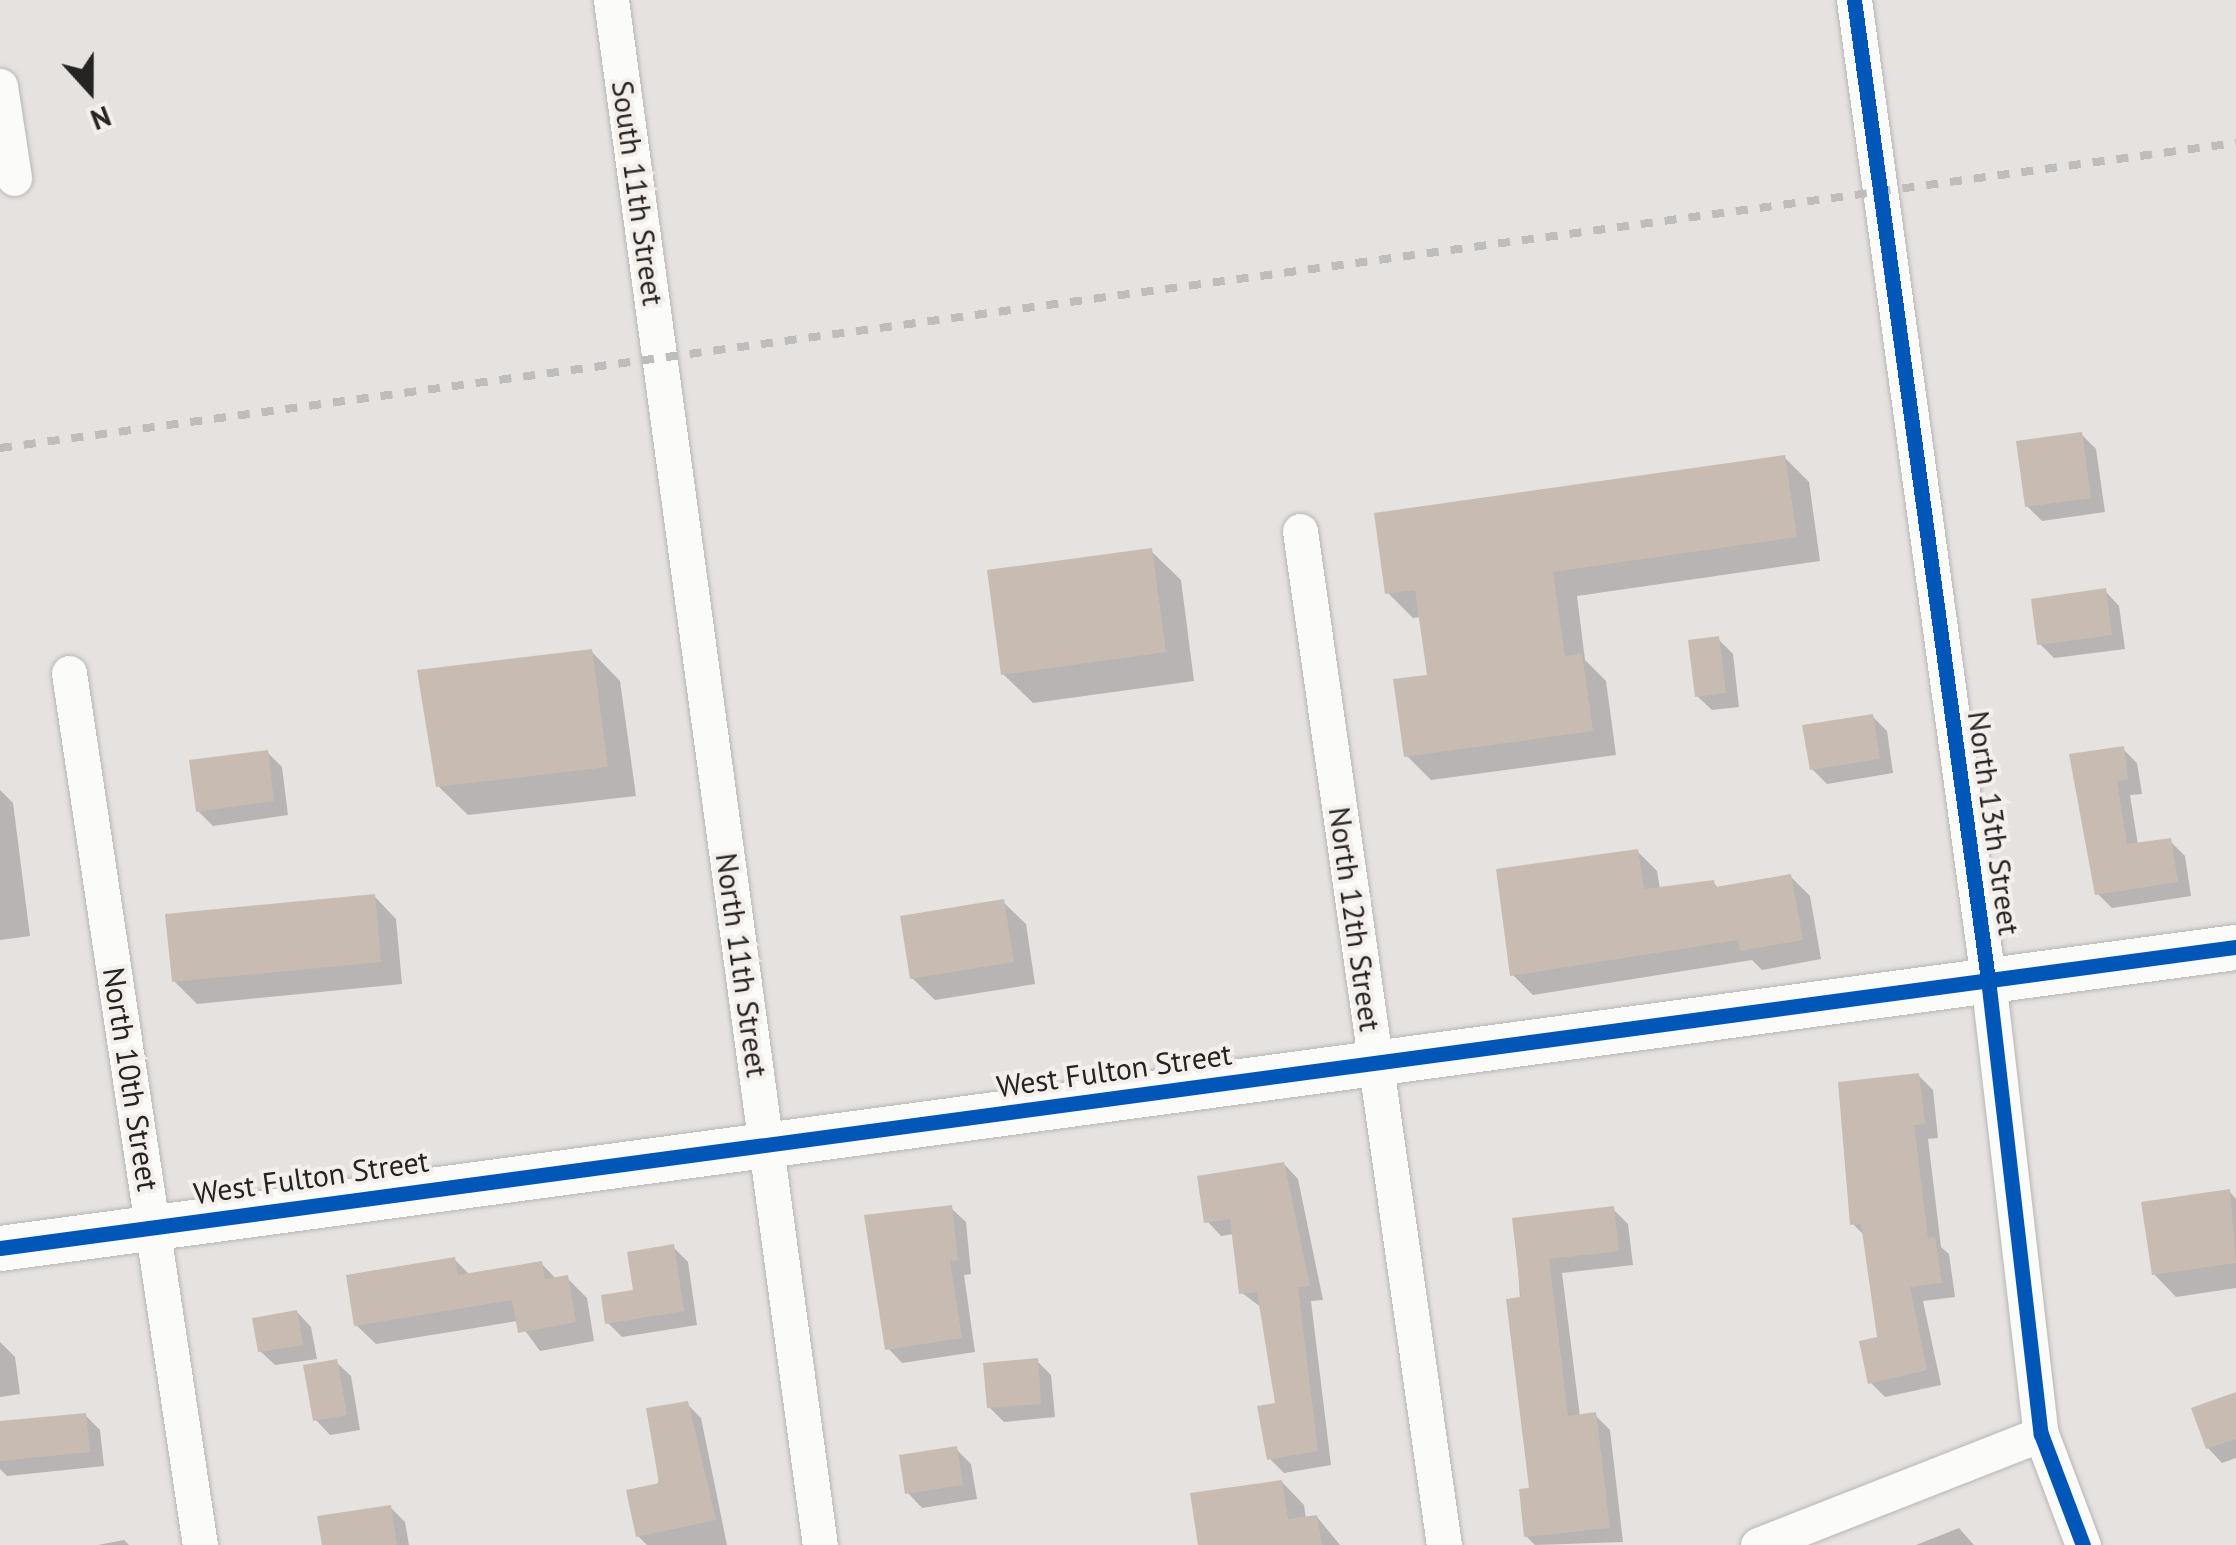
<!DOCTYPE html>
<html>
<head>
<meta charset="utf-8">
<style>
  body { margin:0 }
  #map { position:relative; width:2236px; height:1545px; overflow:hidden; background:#e5e2e0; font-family:"PT Sans",sans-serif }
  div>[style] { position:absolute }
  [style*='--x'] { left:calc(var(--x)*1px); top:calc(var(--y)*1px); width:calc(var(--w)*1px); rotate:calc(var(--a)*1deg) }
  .shadow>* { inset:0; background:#0003 }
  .building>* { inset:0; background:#c8bcb2 }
  .roads { filter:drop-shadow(0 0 2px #b8b6b5) drop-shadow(0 0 2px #b8b6b5) }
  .minor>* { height:35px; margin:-17.5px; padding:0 17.5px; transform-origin:17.5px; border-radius:17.5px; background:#fbfbfa }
  .tertiary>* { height:45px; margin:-22.5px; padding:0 22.5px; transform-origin:22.5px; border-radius:22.5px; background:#fbfbfa }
  .rail>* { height:8px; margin-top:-4px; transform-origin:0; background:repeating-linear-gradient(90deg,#bebdbc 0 12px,transparent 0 24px) }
  .cycleway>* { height:15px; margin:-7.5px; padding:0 7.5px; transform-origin:7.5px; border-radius:7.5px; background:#0057b8 }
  span { translate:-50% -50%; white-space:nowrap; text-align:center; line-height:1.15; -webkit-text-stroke:8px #f4efeb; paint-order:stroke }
  .street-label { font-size:30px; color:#262423 }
  .north { position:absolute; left:40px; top:40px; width:100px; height:100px; -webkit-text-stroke:8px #f4efeb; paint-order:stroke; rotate:159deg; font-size:28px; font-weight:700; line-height:40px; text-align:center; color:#262423 }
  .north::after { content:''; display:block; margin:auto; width:35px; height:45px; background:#262423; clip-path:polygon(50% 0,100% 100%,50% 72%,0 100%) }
</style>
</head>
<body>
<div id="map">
  <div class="shadow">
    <div style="clip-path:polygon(2081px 434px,2096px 449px,2105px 512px,2042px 521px,2027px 506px)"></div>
    <div style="clip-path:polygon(1784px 457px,1809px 482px,1820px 561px,1577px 596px,1585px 660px,1606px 681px,1616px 755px,1431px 780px,1406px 755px,1430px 677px,1421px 617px,1413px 618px,1388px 593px)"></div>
    <div style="clip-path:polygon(1151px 551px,1181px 580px,1194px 681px,1033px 703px,1003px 674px)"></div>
    <div style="clip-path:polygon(2105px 591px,2119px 606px,2125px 649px,2054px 658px,2039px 643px)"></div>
    <div style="clip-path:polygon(1718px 639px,1733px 654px,1739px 707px,1712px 710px,1697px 696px)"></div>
    <div style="clip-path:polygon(591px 651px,620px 681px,636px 796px,468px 815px,438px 786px)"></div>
    <div style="clip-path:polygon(1872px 716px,1887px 731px,1893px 773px,1827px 784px,1812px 769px)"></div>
    <div style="clip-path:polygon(2123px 749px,2137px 763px,2142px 794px,2130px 795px,2138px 845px,2170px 841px,2185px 856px,2191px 896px,2112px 908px,2097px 893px,2072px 756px)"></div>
    <div style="clip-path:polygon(267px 752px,282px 767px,288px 815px,213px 826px,198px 811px)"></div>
    <div style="clip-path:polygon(0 790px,13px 803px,30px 936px,0 940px)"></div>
    <div style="clip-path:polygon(1637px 851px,1657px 871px,1660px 889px,1713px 882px,1719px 889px,1790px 876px,1810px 896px,1821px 959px,1762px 970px,1752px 960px,1533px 995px,1513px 975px)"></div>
    <div style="clip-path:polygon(374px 896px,396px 919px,402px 984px,197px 1004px,174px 981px)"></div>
    <div style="clip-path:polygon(1003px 902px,1026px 924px,1035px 984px,935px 1000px,912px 978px)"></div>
    <div style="clip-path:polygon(1918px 1075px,1933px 1090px,1938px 1138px,1928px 1139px,1941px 1247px,1949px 1254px,1955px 1297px,1923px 1301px,1941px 1385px,1885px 1397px,1870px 1382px,1879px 1339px,1866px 1237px,1853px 1224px)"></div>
    <div style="clip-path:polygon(1284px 1164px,1298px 1179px,1323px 1300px,1311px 1301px,1331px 1465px,1284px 1473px,1269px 1458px,1277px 1405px,1261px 1307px,1242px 1293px,1234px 1234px,1221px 1236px,1207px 1221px)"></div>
    <div style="clip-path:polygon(2229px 1191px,2236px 1199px,2236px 1288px,2176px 1297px,2154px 1274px)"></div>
    <div style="clip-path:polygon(951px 1208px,966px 1222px,971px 1274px,964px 1275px,975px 1352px,902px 1363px,888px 1348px)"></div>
    <div style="clip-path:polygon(1613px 1209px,1628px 1224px,1633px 1265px,1562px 1273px,1580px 1417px,1595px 1415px,1610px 1430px,1623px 1542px,1535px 1545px,1526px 1536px,1532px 1490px,1515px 1220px)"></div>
    <div style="clip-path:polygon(673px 1247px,688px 1262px,697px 1325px,622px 1337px,607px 1322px)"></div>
    <div style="clip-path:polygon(455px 1260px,470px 1275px,541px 1263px,557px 1280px,567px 1278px,587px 1298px,594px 1341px,540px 1351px,518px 1321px,376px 1344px,356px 1325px)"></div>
    <div style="clip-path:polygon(297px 1312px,311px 1327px,317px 1359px,275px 1365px,260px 1351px)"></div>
    <div style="clip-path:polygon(0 1342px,15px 1357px,20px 1394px,0 1397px)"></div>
    <div style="clip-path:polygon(1037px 1361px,1051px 1375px,1055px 1417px,1004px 1422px,989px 1407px)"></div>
    <div style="clip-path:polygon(336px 1362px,351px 1376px,360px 1430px,330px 1435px,316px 1420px)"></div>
    <div style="clip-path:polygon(2236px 1395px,2236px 1458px,2222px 1463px,2208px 1448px)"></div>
    <div style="clip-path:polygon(687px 1404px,701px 1418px,727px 1545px,647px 1545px,638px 1536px)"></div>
    <div style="clip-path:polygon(85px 1415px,100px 1430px,104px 1466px,7px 1476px,0 1469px,0 1424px)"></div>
    <div style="clip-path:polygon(956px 1449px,971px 1464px,977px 1499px,922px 1508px,908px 1493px)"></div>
    <div style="clip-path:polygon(1282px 1482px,1304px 1505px,1306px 1519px,1317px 1517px,1340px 1545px,1200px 1545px)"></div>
    <div style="clip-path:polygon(391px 1508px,405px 1522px,409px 1545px,324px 1545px)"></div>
    <div style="clip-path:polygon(1959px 1528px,1974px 1545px,1916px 1545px)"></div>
    <div style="clip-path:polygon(124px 1540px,129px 1545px,98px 1545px)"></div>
  </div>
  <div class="building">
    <div style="clip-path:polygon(2082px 432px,2091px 498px,2025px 507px,2016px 441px)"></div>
    <div style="clip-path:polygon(1785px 455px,1797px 537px,1553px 572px,1565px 656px,1582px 653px,1593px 731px,1404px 757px,1393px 679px,1427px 675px,1415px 590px,1385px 594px,1374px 513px)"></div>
    <div style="clip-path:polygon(1152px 548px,1166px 652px,1001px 675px,987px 570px)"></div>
    <div style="clip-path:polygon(2106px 588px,2112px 635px,2037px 645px,2031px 599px)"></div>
    <div style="clip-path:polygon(1719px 636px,1726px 693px,1695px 697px,1688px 640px)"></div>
    <div style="clip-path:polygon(592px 649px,608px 767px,436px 787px,417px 670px)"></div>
    <div style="clip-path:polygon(1873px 714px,1880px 759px,1810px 770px,1802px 725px)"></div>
    <div style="clip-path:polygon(2124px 746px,2128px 779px,2117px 781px,2127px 844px,2171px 838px,2178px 882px,2095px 895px,2069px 754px)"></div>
    <div style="clip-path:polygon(268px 750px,274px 801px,196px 812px,189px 760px)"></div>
    <div style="clip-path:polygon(1638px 849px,1644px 889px,1714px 880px,1715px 887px,1791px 874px,1803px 940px,1740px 951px,1738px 940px,1510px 976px,1496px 869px)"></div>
    <div style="clip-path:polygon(375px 894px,381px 962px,172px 982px,165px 914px)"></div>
    <div style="clip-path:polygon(1004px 899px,1014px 962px,910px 979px,900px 916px)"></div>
    <div style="clip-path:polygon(1919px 1073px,1925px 1124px,1914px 1125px,1928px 1238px,1935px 1237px,1942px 1283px,1910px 1287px,1927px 1370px,1868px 1384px,1859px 1341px,1877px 1337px,1861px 1224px,1850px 1225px,1838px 1082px)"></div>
    <div style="clip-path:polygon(1284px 1162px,1310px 1286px,1298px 1287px,1318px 1451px,1267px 1460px,1257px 1406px,1275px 1403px,1257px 1292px,1239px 1294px,1230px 1219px,1204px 1223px,1197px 1176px)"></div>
    <div style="clip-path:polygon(2230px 1189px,2236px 1263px,2152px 1275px,2141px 1202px)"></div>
    <div style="clip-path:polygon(952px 1205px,958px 1260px,950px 1261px,962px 1338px,885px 1350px,864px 1215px)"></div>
    <div style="clip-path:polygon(1614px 1206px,1619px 1251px,1549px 1259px,1568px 1416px,1596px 1412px,1610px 1528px,1524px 1537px,1519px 1489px,1529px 1488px,1506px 1299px,1521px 1297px,1512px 1218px)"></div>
    <div style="clip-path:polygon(674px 1244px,684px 1311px,605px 1324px,601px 1295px,633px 1290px,627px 1252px)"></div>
    <div style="clip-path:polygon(455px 1257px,458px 1275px,542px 1261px,545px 1279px,568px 1275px,576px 1322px,518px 1333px,512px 1300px,354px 1326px,346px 1275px)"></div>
    <div style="clip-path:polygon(297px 1310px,303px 1345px,258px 1352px,252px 1318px)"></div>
    <div style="clip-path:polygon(1038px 1358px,1041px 1404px,987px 1408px,983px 1363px)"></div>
    <div style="clip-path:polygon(337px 1359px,347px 1415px,313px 1421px,303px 1365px)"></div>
    <div style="clip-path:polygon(2236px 1392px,2236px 1439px,2206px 1449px,2191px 1408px)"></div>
    <div style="clip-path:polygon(688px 1401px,716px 1520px,636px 1537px,626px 1490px,659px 1483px,646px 1408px)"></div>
    <div style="clip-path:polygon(86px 1413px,90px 1452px,0 1461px,0 1421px)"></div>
    <div style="clip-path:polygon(957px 1446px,963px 1485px,905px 1494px,899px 1455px)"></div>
    <div style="clip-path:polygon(1282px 1480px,1288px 1519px,1317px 1515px,1322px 1545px,1198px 1545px,1190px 1493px)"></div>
    <div style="clip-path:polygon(391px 1505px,397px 1545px,322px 1545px,317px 1516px)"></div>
  </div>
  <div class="roads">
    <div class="minor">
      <div style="--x:611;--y:0;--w:1559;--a:82.3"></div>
      <div style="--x:1854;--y:0;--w:988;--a:82.21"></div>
      <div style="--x:1988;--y:979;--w:458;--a:83.4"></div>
      <div style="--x:2041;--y:1434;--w:119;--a:69.3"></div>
      <div style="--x:0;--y:86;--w:93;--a:81.3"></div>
      <div style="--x:1300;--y:531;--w:1024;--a:81.92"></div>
      <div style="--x:69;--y:673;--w:882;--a:81.46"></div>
      <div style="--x:1758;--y:1545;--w:304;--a:-21.4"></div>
    </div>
    <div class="tertiary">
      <div style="--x:0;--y:1248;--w:2256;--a:-7.67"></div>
    </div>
  </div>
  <div class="rail">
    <div style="--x:0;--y:448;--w:2257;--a:-7.77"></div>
  </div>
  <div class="cycleway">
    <div style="--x:1854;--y:0;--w:988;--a:82.21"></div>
    <div style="--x:1988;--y:979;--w:458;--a:83.4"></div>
    <div style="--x:2041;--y:1434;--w:119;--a:69.3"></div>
    <div style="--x:0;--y:1248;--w:2256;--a:-7.67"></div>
  </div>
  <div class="street-label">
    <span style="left:638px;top:193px;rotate:82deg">South 11th Street</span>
    <span style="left:1994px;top:823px;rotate:82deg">North 13th Street</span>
    <span style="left:1355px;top:919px;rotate:82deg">North 12th Street</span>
    <span style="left:742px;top:965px;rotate:82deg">North 11th Street</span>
    <span style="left:1114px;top:1070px;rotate:-8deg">West Fulton Street</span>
    <span style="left:131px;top:1079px;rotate:81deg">North 10th Street</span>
    <span style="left:311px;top:1177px;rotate:-8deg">West Fulton Street</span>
  </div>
  <div class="north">N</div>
</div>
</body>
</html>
